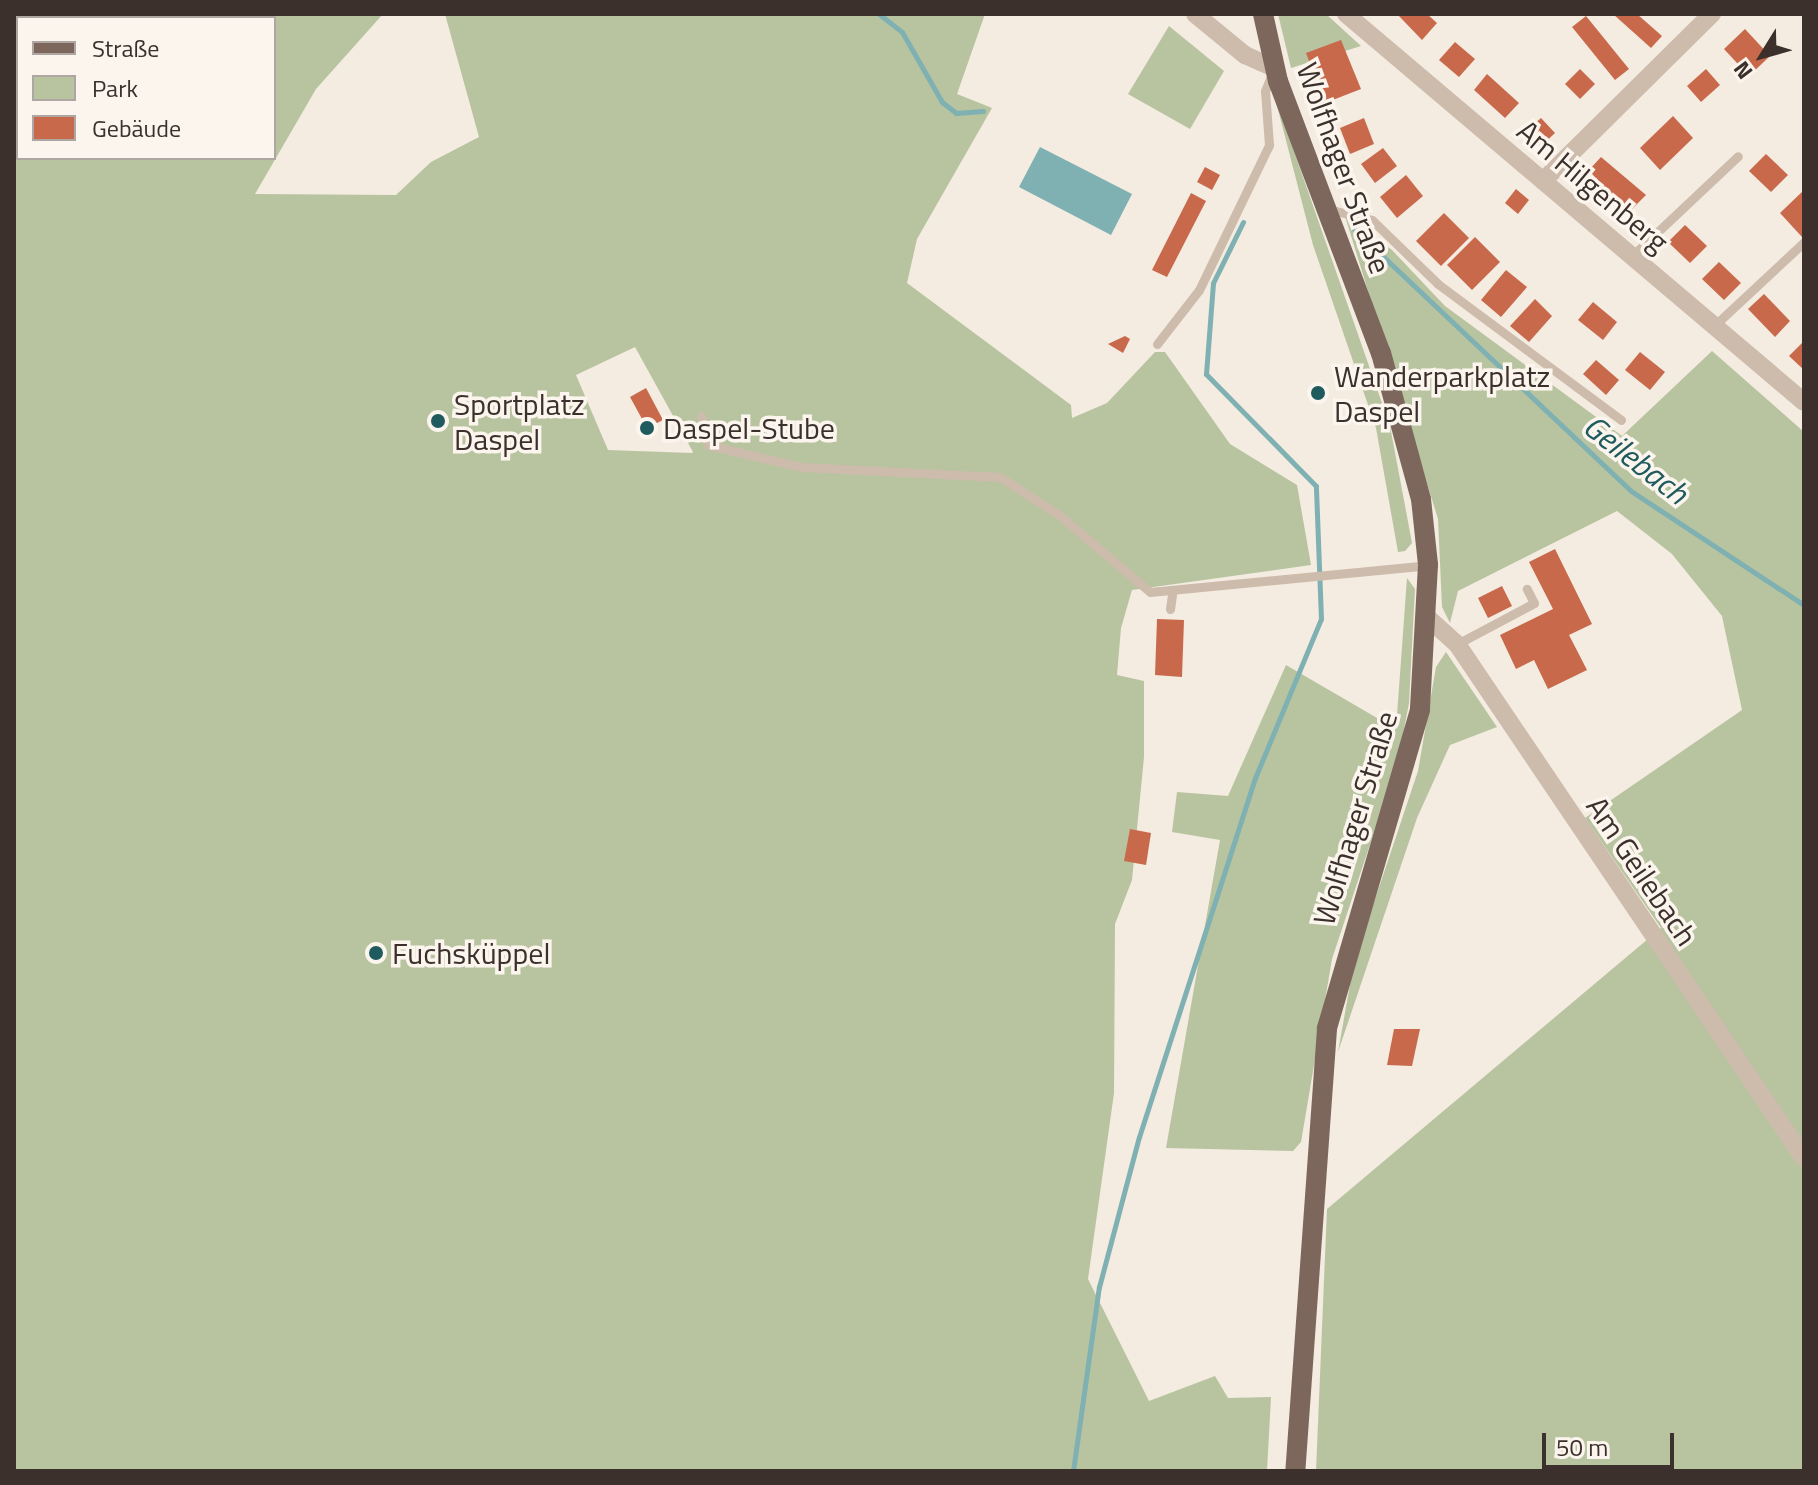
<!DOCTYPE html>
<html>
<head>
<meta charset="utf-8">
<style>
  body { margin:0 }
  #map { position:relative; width:1818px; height:1485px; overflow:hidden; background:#f4ebe1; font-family:"Titillium Web",sans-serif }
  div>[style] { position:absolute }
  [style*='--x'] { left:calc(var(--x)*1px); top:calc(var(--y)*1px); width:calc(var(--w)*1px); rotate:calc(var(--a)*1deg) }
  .green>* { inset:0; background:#b8c4a0 }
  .water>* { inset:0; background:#7fb0b2 }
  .stream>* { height:5px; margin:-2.5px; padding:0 2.5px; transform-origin:2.5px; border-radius:2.5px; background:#7fb0b2 }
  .building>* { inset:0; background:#c8694b }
  .lane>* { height:9px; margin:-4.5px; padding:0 4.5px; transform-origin:4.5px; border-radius:4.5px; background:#cdbbac }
  .street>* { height:18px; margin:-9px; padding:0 9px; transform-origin:9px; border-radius:9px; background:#cdbbac }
  .primary>* { height:20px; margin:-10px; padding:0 10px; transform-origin:10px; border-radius:10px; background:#7d675c }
  .dots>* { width:22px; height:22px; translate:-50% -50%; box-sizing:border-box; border:4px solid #fbf5ee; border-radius:50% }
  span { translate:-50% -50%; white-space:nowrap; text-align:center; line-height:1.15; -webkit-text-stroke:7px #fbf5ee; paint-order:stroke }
  .street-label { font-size:30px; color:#3b302b }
  .poi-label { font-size:30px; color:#3b302b }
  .left { translate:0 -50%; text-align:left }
  .water-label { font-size:32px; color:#1f5a5e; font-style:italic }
  .frame { position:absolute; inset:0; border:16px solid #3b302b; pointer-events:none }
  .legend { position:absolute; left:16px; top:16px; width:260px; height:144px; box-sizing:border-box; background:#fbf5ee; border:2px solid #aea6a0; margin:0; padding:10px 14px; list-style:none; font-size:24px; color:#3b302b }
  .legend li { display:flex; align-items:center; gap:16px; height:40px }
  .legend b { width:40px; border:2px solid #aea6a0 }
  .north { position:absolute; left:1722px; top:16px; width:80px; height:80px; -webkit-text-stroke:6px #fbf5ee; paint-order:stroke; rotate:233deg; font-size:22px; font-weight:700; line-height:32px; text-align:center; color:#3b302b }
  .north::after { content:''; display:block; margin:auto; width:28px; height:36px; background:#3b302b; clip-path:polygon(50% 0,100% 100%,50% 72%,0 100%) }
  .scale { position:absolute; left:1542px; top:1433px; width:132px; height:36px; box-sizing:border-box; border:4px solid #3b302b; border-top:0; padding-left:10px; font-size:24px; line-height:28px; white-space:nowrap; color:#3b302b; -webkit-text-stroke:6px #fbf5ee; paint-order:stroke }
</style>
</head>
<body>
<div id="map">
  <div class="green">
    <div style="clip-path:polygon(evenodd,14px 14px,383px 14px,316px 89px,255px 194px,396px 195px,431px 162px,479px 137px,445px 14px,985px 14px,957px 94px,992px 108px,917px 239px,907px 283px,1071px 405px,1072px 418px,1107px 403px,1155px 352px,1165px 352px,1230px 444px,1297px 485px,1311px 565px,1132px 590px,1121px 628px,1117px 675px,1144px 681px,1144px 757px,1132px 880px,1115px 924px,1114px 1093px,1088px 1279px,1149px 1401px,1215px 1376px,1228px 1398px,1271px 1397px,1267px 1471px,14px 1471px,14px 14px,18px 18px,274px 18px,274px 158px,18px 158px,18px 18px,14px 14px,635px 347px,693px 452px,692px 453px,608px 450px,576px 375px,635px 347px)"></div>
    <div style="clip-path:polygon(1278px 14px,1326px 14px,1361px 46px,1291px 68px)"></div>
    <div style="clip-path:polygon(1169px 26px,1224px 71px,1190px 129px,1128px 94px)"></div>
    <div style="clip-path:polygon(1274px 94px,1390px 426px,1412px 543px,1405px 551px,1398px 552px,1376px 428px,1313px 245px)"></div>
    <div style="clip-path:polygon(1345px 216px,1392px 250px,1445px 306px,1622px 436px,1712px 351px,1804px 432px,1804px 1471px,1316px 1471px,1327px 1209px,1661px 928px,1585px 818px,1742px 710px,1722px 616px,1672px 554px,1617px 511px,1458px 591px,1450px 623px,1442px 607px,1438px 519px)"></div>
    <div style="clip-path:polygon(1407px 578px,1415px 589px,1409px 703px,1398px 760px,1332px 959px,1301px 1142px,1293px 1151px,1166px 1148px,1220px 840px,1172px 832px,1177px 792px,1228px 796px,1286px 665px,1396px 729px)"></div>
    <div style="clip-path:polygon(1446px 652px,1497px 727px,1450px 745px,1417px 818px,1338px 1052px,1354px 962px,1418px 771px,1436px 667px)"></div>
  </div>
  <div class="water">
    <div style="clip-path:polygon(1040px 147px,1132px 194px,1111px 235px,1019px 187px)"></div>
  </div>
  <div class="stream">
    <div style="--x:879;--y:14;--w:29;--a:38"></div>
    <div style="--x:902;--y:32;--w:81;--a:60.3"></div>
    <div style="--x:942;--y:102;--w:18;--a:38"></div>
    <div style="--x:956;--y:113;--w:27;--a:-4"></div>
    <div style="--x:1354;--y:229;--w:381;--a:43.4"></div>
    <div style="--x:1631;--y:491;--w:207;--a:33.4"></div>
    <div style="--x:1073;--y:1471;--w:186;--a:-82"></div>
    <div style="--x:1099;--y:1287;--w:155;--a:-75.1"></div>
    <div style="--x:1139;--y:1137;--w:377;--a:-72.1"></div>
    <div style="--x:1255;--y:778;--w:172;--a:-67.5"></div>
    <div style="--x:1321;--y:619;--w:133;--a:-92.2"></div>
    <div style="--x:1316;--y:486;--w:157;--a:-134.5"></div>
    <div style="--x:1206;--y:374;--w:91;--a:-85.6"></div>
    <div style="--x:1213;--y:283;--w:68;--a:-63.8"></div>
  </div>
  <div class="building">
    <div style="clip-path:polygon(1397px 14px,1427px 14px,1437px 23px,1422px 40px)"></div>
    <div style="clip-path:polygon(1613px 14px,1637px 14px,1662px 36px,1651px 48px)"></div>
    <div style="clip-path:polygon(1586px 16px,1629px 69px,1615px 80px,1572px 27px)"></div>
    <div style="clip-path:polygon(1745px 29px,1770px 56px,1749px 76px,1724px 49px)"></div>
    <div style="clip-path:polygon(1341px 40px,1361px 89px,1325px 103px,1306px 53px)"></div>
    <div style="clip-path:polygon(1455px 42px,1475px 59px,1459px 77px,1439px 60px)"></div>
    <div style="clip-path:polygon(1580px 69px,1595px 84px,1580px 99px,1565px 84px)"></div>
    <div style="clip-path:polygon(1706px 69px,1720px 85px,1701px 102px,1687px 86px)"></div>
    <div style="clip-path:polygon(1487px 74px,1519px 103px,1505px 118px,1474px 90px)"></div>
    <div style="clip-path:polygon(1673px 116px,1693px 138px,1660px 170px,1640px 148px)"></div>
    <div style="clip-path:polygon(1364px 118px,1374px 144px,1350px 154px,1340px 128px)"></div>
    <div style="clip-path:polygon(1541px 118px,1555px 133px,1540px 147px,1525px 132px)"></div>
    <div style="clip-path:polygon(1383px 148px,1397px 166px,1375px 183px,1361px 164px)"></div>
    <div style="clip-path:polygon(1766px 154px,1788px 175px,1771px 192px,1749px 171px)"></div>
    <div style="clip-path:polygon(1601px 157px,1646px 195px,1626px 215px,1589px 170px)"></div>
    <div style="clip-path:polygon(1205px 167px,1220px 175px,1212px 190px,1197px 182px)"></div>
    <div style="clip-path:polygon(1406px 175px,1423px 196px,1397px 218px,1380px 197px)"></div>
    <div style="clip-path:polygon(1516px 189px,1529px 200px,1518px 214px,1505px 203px)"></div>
    <div style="clip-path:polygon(1804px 190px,1804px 235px,1802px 237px,1780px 213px)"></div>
    <div style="clip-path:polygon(1191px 193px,1206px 201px,1167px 277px,1152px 270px)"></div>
    <div style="clip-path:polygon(1444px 213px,1469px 238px,1441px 266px,1416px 241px)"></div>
    <div style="clip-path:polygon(1685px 225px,1707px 246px,1690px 263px,1668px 242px)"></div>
    <div style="clip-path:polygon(1475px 237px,1500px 262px,1472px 290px,1447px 265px)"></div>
    <div style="clip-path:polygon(1719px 262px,1741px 283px,1724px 300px,1702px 279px)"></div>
    <div style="clip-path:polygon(1506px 270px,1527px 287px,1501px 317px,1481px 300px)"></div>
    <div style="clip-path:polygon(1764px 294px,1790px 321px,1775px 337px,1748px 309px)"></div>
    <div style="clip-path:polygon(1535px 299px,1552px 316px,1529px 342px,1510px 326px)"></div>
    <div style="clip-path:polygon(1593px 302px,1617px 322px,1603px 340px,1578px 320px)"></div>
    <div style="clip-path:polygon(1125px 336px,1130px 339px,1123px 353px,1108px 344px)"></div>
    <div style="clip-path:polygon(1804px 341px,1804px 370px,1789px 356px)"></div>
    <div style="clip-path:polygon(1640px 352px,1665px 372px,1650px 390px,1625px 370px)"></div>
    <div style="clip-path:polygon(1596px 360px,1619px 380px,1606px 395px,1583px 374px)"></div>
    <div style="clip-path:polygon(646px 388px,663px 420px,647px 428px,630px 397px)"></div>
    <div style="clip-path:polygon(1555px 549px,1592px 624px,1569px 635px,1587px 670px,1548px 689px,1534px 660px,1516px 669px,1500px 635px,1553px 609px,1529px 562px)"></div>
    <div style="clip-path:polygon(1502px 586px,1512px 606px,1488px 618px,1478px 598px)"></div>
    <div style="clip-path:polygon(1157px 619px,1184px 620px,1182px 677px,1155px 675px)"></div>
    <div style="clip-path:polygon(1130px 829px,1151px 833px,1146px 865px,1124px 861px)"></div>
    <div style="clip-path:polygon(1394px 1029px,1420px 1029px,1412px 1066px,1387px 1065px)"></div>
  </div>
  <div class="lane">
    <div style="--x:1328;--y:209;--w:45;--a:14"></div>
    <div style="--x:1372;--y:220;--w:92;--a:44.1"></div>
    <div style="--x:1438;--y:284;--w:228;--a:36.6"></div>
    <div style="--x:1633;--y:255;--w:144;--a:-43.3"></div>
    <div style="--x:1715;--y:325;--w:122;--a:-43"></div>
    <div style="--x:1157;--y:344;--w:68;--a:-52.1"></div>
    <div style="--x:1199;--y:290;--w:161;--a:-64.2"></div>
    <div style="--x:1269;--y:145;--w:54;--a:-94.2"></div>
    <div style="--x:1265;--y:91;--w:22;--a:-68"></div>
    <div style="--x:701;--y:416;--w:30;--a:76"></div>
    <div style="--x:708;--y:445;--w:97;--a:13.2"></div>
    <div style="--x:802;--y:467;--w:198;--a:2.9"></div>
    <div style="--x:1000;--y:477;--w:70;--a:32.8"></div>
    <div style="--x:1059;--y:515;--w:119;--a:40.2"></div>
    <div style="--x:1150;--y:592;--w:279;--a:-5.5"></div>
    <div style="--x:1170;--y:609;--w:15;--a:-82"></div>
    <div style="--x:1457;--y:644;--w:87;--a:-28"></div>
    <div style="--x:1534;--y:603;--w:16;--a:-117"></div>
  </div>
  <div class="street">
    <div style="--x:1195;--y:14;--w:65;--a:39.4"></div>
    <div style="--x:1245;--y:55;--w:32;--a:24"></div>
    <div style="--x:1346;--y:14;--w:600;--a:40.27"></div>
    <div style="--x:1543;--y:181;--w:238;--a:-44.7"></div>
    <div style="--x:1429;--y:619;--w:38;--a:42"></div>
    <div style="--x:1457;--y:644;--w:620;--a:55.98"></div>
  </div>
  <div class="primary">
    <div style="--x:1263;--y:14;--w:69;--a:77.4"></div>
    <div style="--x:1278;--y:81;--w:291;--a:69.3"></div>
    <div style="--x:1381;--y:353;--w:151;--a:74.7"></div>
    <div style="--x:1421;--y:499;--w:66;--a:83.9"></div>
    <div style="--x:1428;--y:565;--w:145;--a:93.2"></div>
    <div style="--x:1420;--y:710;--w:332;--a:106.3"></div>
    <div style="--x:1327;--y:1029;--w:443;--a:94.1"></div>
  </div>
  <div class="dots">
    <div style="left:1318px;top:393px;background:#1f5a5e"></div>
    <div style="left:438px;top:421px;background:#1f5a5e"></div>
    <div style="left:647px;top:428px;background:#1f5a5e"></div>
    <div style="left:376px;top:953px;background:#1f5a5e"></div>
  </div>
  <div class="street-label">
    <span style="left:1344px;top:168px;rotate:70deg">Wolfhager Straße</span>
    <span style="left:1593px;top:186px;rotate:40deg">Am Hilgenberg</span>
    <span style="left:1355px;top:818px;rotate:-73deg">Wolfhager Straße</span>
    <span style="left:1642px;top:871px;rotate:56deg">Am Geilebach</span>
  </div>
  <div class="poi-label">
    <span class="left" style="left:1334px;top:393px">Wanderparkplatz<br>Daspel</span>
    <span class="left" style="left:454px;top:421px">Sportplatz<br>Daspel</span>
    <span class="left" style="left:663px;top:428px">Daspel-Stube</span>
    <span class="left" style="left:392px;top:953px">Fuchsküppel</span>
  </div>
  <div class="water-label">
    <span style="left:1636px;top:459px;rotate:38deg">Geilebach</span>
  </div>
  <div class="frame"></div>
  <ul class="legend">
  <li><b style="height:10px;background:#7d675c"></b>Straße</li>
  <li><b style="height:22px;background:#b8c4a0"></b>Park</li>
  <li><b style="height:22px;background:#c8694b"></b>Gebäude</li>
  </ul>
  <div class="north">N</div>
  <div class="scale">50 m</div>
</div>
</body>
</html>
